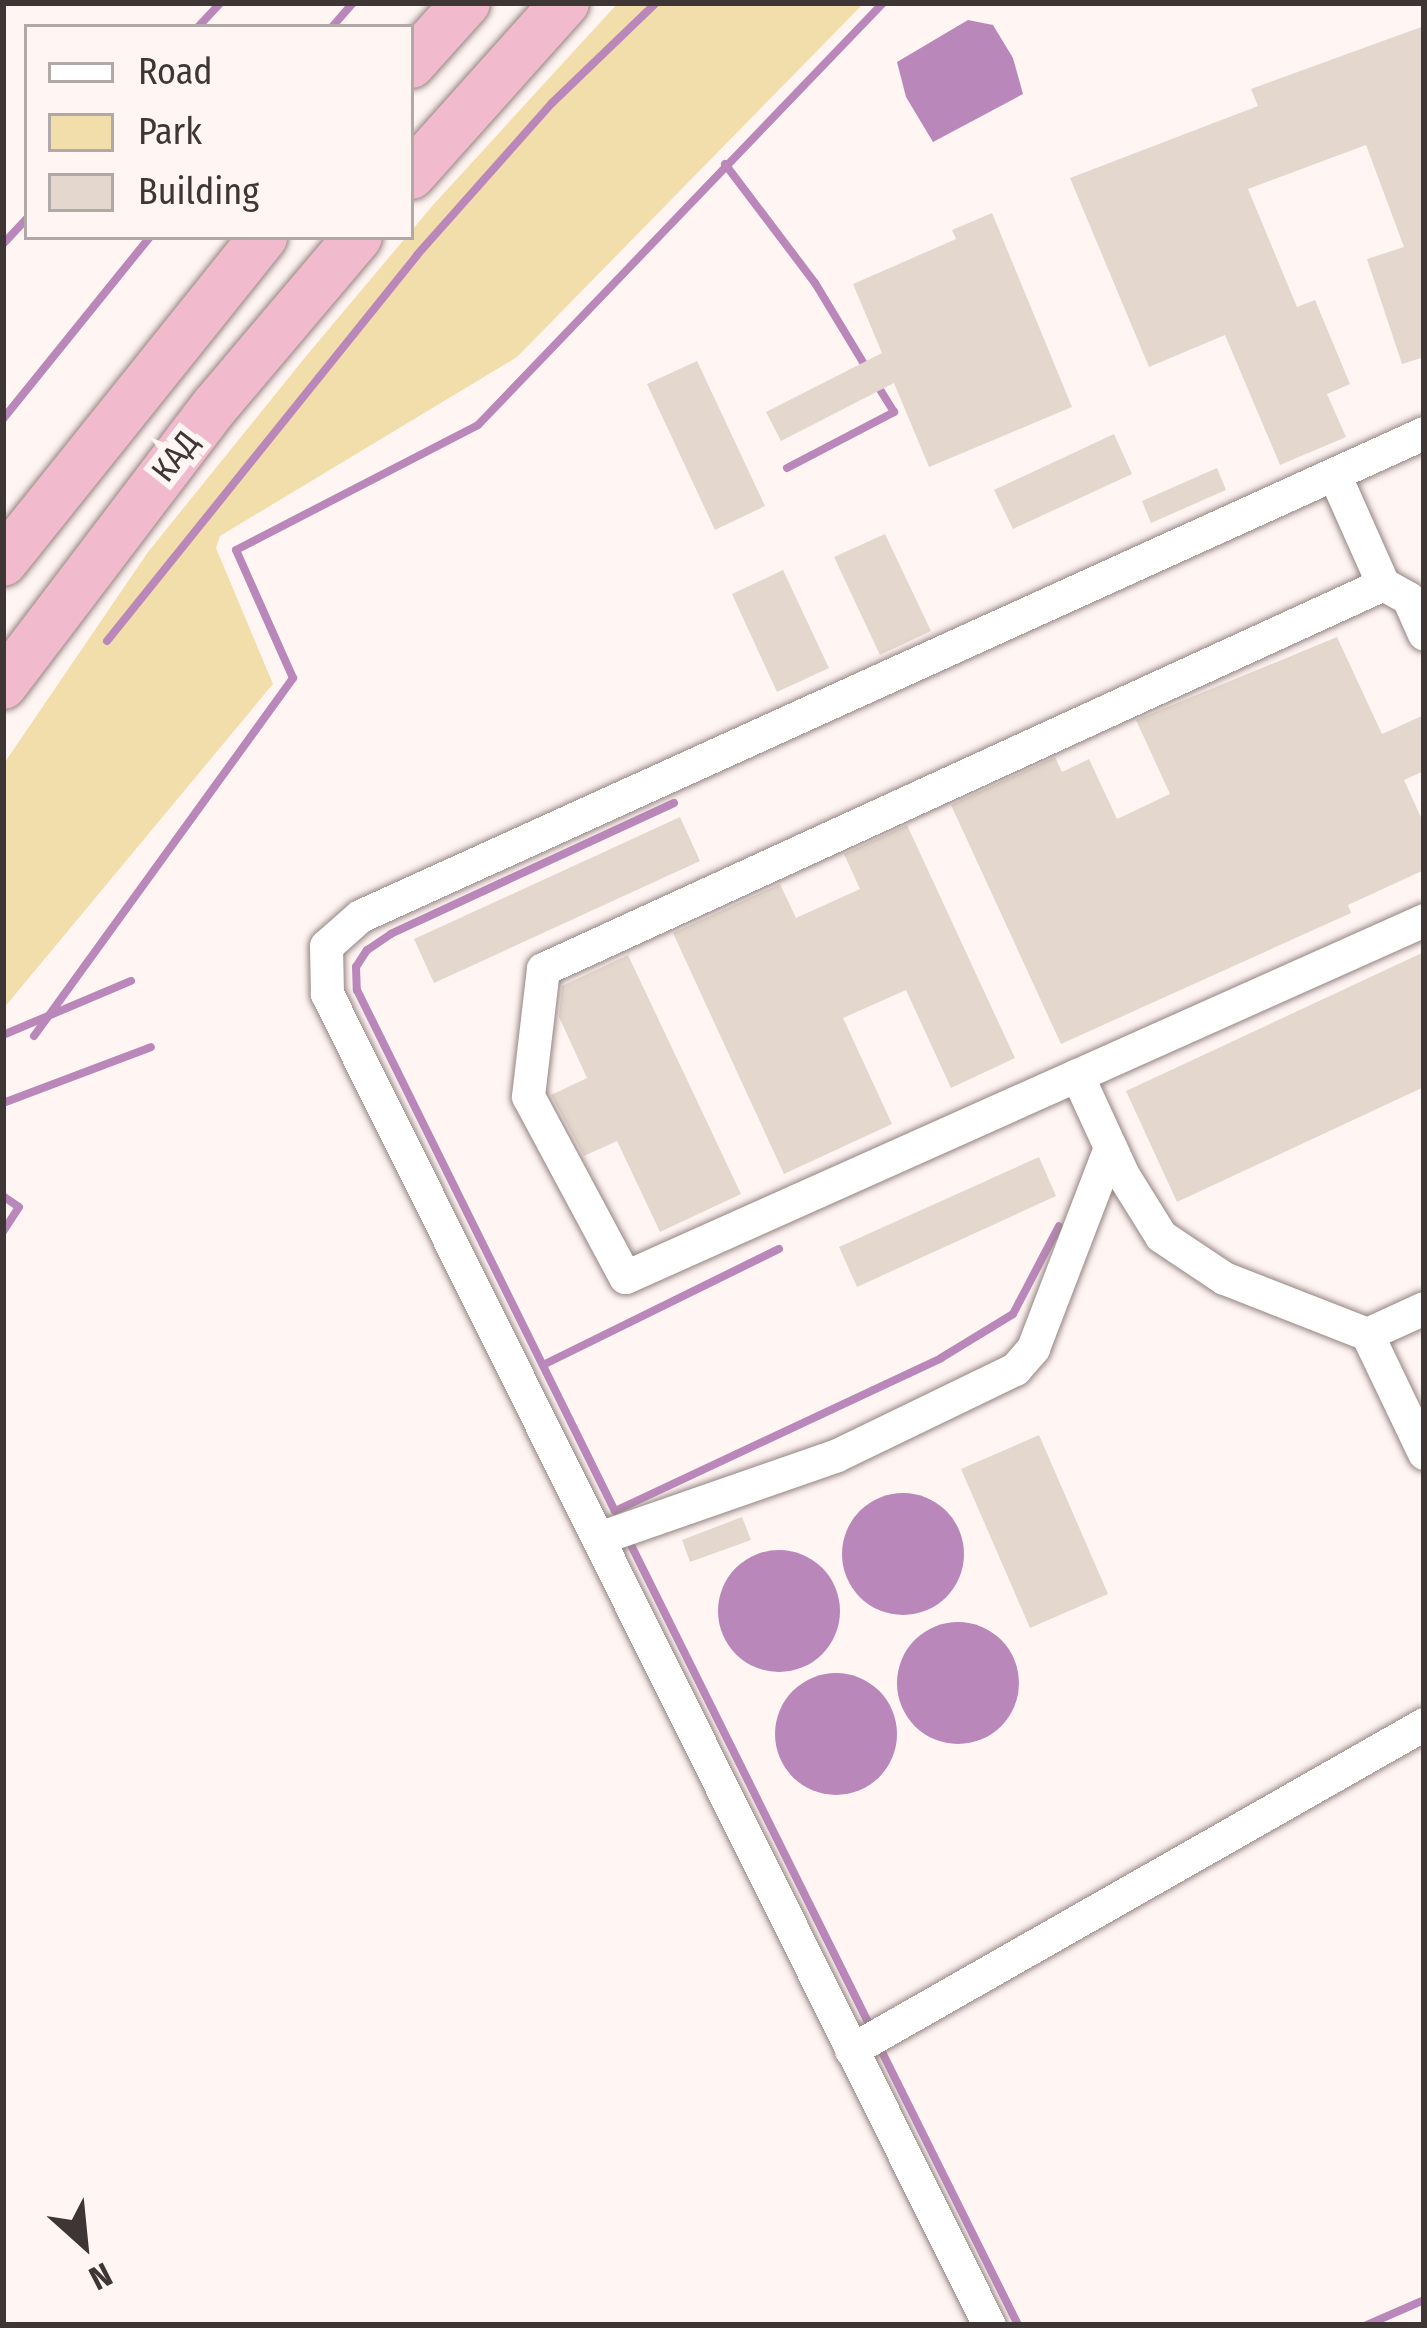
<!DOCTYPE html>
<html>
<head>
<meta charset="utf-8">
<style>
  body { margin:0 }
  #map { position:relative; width:1427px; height:2328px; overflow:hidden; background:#fff5f3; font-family:"Fira Sans Condensed",sans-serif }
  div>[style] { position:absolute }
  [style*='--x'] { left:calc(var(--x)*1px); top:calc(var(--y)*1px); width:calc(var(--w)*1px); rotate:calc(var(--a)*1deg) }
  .green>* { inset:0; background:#f2deab }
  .water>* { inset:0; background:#ba87ba }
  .round { border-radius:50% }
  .stream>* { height:8px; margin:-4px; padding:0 4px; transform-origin:4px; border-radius:4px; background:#ba87ba }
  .building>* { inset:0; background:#e4d8ce }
  .roads { filter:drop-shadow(0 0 3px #948482) drop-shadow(0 0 3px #948482) }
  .minor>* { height:33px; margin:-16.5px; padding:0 16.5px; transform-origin:16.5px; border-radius:16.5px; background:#fff }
  .highway>* { height:48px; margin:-24px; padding:0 24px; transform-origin:24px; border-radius:24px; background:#f2bbcd }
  span { translate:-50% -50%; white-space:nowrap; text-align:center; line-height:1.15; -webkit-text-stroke:12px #fff5f3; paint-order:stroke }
  .street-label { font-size:33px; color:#3d3635 }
  .frame { position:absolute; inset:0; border:6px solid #3d3635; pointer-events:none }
  .legend { position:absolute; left:24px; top:24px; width:390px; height:216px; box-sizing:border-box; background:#fff5f3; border:3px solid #b1a9a7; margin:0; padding:15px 21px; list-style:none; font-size:36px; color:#3d3635 }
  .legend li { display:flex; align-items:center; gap:24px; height:60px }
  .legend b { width:60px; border:3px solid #b1a9a7 }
  .north { position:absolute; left:24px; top:2184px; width:120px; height:120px; -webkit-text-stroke:9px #fff5f3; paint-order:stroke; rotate:153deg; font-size:33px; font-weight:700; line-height:48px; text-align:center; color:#3d3635 }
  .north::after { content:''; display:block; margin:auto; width:42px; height:54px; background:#3d3635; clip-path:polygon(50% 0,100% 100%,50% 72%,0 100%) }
</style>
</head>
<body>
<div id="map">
  <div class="green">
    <div style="clip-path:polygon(618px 3px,864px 3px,517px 357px,220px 536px,216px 548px,273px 684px,3px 1009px,3px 765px,148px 552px,307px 355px,433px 205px)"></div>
  </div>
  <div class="water">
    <div style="clip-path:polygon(968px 20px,993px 25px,1013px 58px,1023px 94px,933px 142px,906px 97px,897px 62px)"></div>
    <div class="round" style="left:842px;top:1493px;width:122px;height:122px"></div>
    <div class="round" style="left:718px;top:1550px;width:122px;height:122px"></div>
    <div class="round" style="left:897px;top:1622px;width:122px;height:122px"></div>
    <div class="round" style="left:775px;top:1673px;width:122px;height:122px"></div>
  </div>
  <div class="stream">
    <div style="--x:198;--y:27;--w:33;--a:-47"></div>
    <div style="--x:332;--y:27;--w:32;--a:-49"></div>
    <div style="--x:725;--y:164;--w:149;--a:52.9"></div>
    <div style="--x:815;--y:283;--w:100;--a:58.8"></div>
    <div style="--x:3;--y:244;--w:35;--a:-47"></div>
    <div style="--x:3;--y:419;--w:234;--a:-51.1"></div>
    <div style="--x:787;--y:468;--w:121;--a:-27.6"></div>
    <div style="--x:894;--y:412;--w:36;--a:-122"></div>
    <div style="--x:107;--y:641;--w:495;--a:-51.2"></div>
    <div style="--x:417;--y:255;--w:203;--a:-48.4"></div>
    <div style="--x:552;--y:103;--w:144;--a:-43.9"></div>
    <div style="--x:674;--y:803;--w:312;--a:155.2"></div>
    <div style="--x:391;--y:934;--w:29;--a:146"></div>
    <div style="--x:367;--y:950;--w:20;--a:123"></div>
    <div style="--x:356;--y:967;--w:23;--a:88"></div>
    <div style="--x:357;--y:990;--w:581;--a:63.66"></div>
    <div style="--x:615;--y:1511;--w:360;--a:-25.1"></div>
    <div style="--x:941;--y:1358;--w:84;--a:-31.4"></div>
    <div style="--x:1013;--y:1314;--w:99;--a:-62.4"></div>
    <div style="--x:3;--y:1035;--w:139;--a:-22.9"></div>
    <div style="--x:34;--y:1036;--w:442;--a:-54.1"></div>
    <div style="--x:293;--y:678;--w:140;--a:-114"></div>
    <div style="--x:236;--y:550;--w:272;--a:-27.3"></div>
    <div style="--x:478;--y:425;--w:585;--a:-46.18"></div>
    <div style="--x:3;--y:1103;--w:158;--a:-20.7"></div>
    <div style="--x:3;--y:1196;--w:19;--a:35"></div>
    <div style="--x:19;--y:1207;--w:30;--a:123"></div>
    <div style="--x:543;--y:1365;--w:263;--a:-26.2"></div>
    <div style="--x:632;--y:1547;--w:530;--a:63.58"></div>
    <div style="--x:882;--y:2052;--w:305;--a:63.5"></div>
    <div style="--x:1367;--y:2325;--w:62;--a:-23.7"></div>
  </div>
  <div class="building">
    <div style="clip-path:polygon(1424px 26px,1424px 357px,1402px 364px,1367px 259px,1404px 247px,1366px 145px,1248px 189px,1297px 307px,1315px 300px,1350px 384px,1327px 394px,1346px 437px,1280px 465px,1225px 335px,1149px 367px,1070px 178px,1258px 106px,1251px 89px)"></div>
    <div style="clip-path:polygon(992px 213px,1072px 407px,929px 467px,894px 383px,781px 441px,766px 412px,882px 353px,853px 284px,956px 239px,952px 230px)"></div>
    <div style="clip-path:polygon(697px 361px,765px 506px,715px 530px,647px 384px)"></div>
    <div style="clip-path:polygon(1114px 434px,1132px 474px,1013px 529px,994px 490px)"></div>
    <div style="clip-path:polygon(1217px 468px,1226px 490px,1151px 523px,1142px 501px)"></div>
    <div style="clip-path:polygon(885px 534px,931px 631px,880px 655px,834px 557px)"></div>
    <div style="clip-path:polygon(783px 570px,829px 668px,777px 692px,732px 594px)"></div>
    <div style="clip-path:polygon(1337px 637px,1382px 734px,1424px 715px,1424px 771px,1404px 780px,1424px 824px,1424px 870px,1348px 905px,1351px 913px,1061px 1044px,951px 805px,1055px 757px,1062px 772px,1089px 759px,1117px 819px,1170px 794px,1136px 720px)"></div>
    <div style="clip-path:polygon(680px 817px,700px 861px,434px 983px,414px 939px)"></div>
    <div style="clip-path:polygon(907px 825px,1015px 1058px,951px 1088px,906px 990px,843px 1018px,892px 1124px,784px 1174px,673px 933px,780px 884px,796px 918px,860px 889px,844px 854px)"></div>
    <div style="clip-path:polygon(1424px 952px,1424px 1087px,1177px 1202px,1126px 1091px)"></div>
    <div style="clip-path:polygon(628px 955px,741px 1194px,660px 1232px,617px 1141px,584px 1156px,551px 1095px,587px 1078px,559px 1017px,562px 986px)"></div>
    <div style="clip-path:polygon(1039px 1157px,1056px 1196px,857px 1287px,839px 1247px)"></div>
    <div style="clip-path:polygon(1039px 1435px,1108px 1594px,1030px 1628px,961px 1469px)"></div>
    <div style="clip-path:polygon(742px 1517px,751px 1540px,690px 1562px,682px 1540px)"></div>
  </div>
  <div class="roads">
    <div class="minor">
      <div style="--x:1334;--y:474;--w:120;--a:66"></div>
      <div style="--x:1383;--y:584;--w:29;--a:29"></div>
      <div style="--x:1408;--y:598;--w:39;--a:66"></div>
      <div style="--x:1424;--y:920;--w:380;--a:155.9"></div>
      <div style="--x:1077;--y:1075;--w:110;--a:65.3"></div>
      <div style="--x:1123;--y:1175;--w:72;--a:58.1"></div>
      <div style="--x:1161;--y:1236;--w:76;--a:33.7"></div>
      <div style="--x:1224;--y:1278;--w:154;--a:21.4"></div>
      <div style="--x:1367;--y:1334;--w:63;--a:-24.5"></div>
      <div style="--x:1077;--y:1075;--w:495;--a:155.9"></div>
      <div style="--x:625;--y:1277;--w:205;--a:-118.2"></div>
      <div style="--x:528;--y:1096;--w:128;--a:-83.3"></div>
      <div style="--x:543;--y:969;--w:924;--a:-24.62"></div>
      <div style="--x:1367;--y:1334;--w:132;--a:64.4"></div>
      <div style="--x:599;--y:1538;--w:250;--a:-19.2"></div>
      <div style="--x:835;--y:1456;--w:200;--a:-25.8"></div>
      <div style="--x:1015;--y:1369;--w:28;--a:-49"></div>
      <div style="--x:1033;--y:1348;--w:215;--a:-69"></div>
      <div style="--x:851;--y:2050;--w:659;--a:-29.64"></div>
      <div style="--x:989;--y:2325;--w:1487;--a:-116.44"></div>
      <div style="--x:327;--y:994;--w:48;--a:-91.2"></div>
      <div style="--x:326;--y:946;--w:45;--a:-41.4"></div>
      <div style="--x:360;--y:916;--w:1168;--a:-24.42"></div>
    </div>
    <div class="highway">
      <div style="--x:411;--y:64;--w:82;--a:-48"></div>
      <div style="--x:411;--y:175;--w:231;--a:-48.2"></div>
      <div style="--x:3;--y:562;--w:416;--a:-51.3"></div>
      <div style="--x:3;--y:685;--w:350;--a:-52.8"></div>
      <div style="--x:215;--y:406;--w:221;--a:-49.8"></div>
    </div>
  </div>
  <div class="street-label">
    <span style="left:176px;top:457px;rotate:-52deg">КАД</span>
  </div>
  <div class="frame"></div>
  <ul class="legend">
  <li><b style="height:15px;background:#fff"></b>Road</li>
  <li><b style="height:33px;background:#f2deab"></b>Park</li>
  <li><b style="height:33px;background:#e4d8ce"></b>Building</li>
  </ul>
  <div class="north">N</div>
</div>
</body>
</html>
